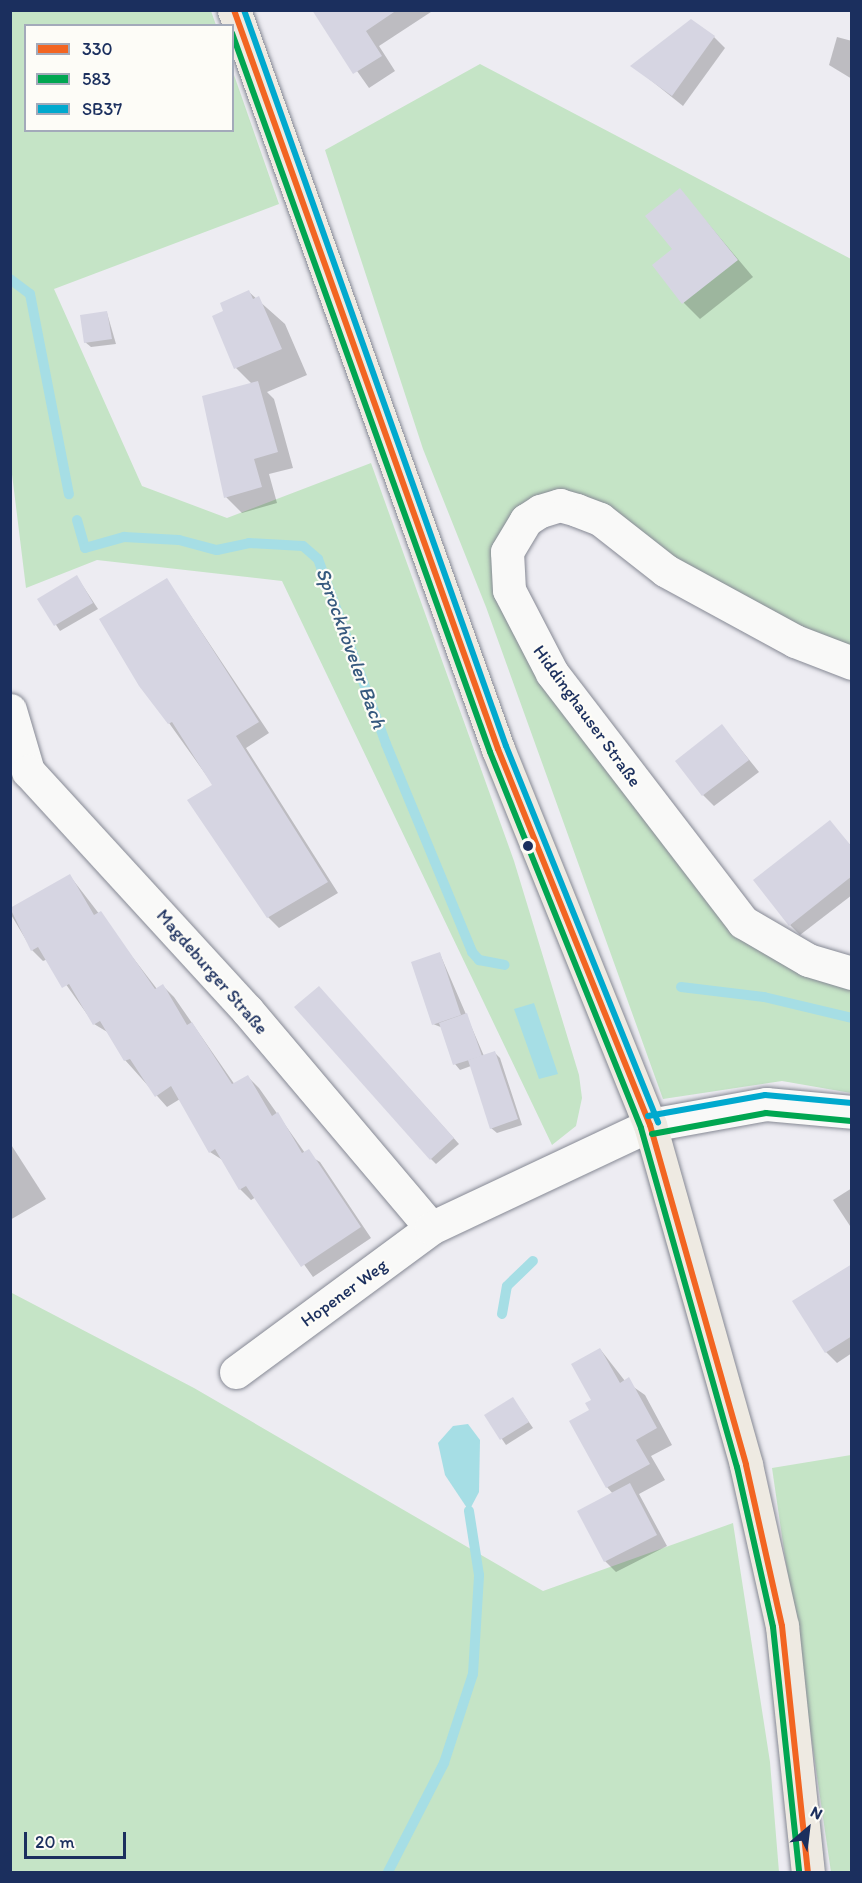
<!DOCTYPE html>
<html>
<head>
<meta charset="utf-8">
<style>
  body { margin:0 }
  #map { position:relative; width:862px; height:1883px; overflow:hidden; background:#edecf2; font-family:Itim,sans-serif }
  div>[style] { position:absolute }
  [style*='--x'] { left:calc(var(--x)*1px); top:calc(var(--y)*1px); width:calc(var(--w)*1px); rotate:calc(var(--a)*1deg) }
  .green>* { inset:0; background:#c5e4c6 }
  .water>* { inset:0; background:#a6dee5 }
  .shadow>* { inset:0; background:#0003 }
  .stream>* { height:10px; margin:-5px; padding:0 5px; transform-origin:5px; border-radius:5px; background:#a6dee5 }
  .building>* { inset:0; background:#d6d5e2 }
  .roads { filter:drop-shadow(0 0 2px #868994) drop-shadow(0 0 2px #868994) }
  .minor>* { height:33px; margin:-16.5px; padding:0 16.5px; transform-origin:16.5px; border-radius:16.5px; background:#f9f9f8 }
  .major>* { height:33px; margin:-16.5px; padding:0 16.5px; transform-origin:16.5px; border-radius:16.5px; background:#eeeae2 }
  .bus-1>* { height:6px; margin:-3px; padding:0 3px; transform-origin:3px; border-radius:3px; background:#f26522 }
  .bus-2>* { height:6px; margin:-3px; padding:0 3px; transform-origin:3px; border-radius:3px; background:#00a651 }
  .bus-3>* { height:6px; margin:-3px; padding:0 3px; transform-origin:3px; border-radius:3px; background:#00a9ce }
  .dots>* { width:16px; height:16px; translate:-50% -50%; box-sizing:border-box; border:3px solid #fdfcf7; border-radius:50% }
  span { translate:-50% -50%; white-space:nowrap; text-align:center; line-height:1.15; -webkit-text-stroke:4.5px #fdfcf7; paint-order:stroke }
  .street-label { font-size:18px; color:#1b2f5e }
  .water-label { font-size:20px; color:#36597e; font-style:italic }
  .frame { position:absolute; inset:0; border:12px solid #1b2f5e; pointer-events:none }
  .legend { position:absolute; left:24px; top:24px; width:210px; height:108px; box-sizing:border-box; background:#fdfcf7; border:2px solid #a3aaba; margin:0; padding:8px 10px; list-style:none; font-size:18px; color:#1b2f5e }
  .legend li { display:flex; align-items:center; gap:12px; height:30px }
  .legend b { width:30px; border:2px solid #a3aaba }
  .north { position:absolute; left:778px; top:1799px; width:60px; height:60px; -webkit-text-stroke:4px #fdfcf7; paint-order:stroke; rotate:28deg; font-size:16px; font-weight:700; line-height:24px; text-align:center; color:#1b2f5e }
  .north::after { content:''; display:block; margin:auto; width:21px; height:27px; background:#1b2f5e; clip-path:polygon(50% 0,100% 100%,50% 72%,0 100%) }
  .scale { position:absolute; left:24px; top:1832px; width:102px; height:27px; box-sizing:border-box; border:3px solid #1b2f5e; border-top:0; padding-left:8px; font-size:18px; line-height:21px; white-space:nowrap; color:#1b2f5e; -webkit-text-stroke:4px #fdfcf7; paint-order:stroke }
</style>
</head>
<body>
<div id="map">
  <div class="green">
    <div style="clip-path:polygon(10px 11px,211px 11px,216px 25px,26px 26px,26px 130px,232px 130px,233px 72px,279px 204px,54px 289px,142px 486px,227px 518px,371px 463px,514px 861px,579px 1075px,582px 1098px,576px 1126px,552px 1145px,282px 581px,97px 560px,26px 588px,10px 458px)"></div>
    <div style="clip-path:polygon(480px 64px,851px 259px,851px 656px,557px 500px,500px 570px,701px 882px,851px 980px,851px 1093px,782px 1081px,663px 1099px,486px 607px,423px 449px,325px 150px)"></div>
    <div style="clip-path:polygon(10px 1292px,194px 1388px,543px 1591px,733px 1523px,770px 1762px,779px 1872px,11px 1872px)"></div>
    <div style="clip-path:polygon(851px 1455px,851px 1872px,831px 1872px,772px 1468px)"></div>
  </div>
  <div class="water">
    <div style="clip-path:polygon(534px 1003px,558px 1074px,539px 1079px,514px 1009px)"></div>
    <div style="clip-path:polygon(468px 1424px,480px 1440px,479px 1492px,469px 1511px,445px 1475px,438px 1443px,453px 1426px)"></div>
  </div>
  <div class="shadow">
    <div style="clip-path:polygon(314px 10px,434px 10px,379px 46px,395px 71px,369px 88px)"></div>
    <div style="clip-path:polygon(714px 37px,725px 48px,683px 106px,633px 66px)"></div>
    <div style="clip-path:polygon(837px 37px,852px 41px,852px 79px,829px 65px)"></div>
    <div style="clip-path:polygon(680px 190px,753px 277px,700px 319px,684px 303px,674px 250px)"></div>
    <div style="clip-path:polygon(249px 292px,285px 324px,307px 375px,267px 392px,274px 399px,293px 468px,269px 474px,277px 503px,242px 513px,226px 497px,252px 384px,236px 368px,225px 312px)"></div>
    <div style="clip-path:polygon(107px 313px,116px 344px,91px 347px,85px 342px)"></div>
    <div style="clip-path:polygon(77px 577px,98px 609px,60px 631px,39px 599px)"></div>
    <div style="clip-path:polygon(167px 580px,269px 733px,246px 748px,338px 893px,279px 928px,268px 917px,214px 786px,169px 723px)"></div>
    <div style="clip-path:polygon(722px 726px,759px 772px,714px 806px,703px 795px)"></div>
    <div style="clip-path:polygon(829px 822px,852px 847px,852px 895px,800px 935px,790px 925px)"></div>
    <div style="clip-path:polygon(70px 876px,157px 989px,163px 986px,174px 997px,235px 1085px,248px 1077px,259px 1088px,305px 1153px,320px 1162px,371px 1238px,313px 1277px,256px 1197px,251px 1200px,240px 1189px,224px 1161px,210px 1152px,180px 1099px,167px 1107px,125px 1060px,109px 1033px,94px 1024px,48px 959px,43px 961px,32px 950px,10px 913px)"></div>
    <div style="clip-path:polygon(440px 954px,484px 1056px,495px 1053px,500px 1058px,522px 1125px,497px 1133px,491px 1128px,471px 1066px,460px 1070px,455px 1064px,443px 1028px,433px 1024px)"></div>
    <div style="clip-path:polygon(324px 993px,459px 1144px,436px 1164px,431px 1159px)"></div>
    <div style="clip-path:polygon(10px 1143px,46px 1199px,10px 1220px)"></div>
    <div style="clip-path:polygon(852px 1188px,852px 1229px,833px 1200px)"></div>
    <div style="clip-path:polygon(852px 1266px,852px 1353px,837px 1363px,826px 1352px)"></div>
    <div style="clip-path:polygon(600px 1349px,625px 1381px,645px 1395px,672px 1445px,651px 1456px,665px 1480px,639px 1494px,667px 1546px,616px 1572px,605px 1561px,613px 1494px,607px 1487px,591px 1411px)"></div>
    <div style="clip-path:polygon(513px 1399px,533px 1428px,506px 1445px,486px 1416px)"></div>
  </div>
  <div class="stream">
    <div style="--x:10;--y:279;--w:25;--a:37"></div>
    <div style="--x:30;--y:294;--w:204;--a:79"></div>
    <div style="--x:77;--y:520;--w:29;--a:74"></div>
    <div style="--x:85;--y:548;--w:41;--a:-15.8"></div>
    <div style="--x:124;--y:537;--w:55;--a:3.1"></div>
    <div style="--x:179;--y:540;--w:39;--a:15"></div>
    <div style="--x:217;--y:550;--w:33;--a:-12"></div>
    <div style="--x:249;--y:543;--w:54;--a:3.2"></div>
    <div style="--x:303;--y:546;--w:20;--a:41"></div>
    <div style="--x:318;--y:559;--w:197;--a:69.8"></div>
    <div style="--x:386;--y:744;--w:225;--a:67.5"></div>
    <div style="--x:472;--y:952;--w:11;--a:49"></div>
    <div style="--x:479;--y:960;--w:26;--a:11"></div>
    <div style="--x:681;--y:987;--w:84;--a:6.9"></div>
    <div style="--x:764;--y:997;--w:90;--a:13.4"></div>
    <div style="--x:502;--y:1314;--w:28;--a:-80"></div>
    <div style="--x:507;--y:1286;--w:36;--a:-44"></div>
    <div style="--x:388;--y:1872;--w:123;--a:-62.8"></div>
    <div style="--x:444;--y:1763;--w:94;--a:-72"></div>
    <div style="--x:473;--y:1674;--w:99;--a:-86.5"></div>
    <div style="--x:479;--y:1575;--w:65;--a:-98.9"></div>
  </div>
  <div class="building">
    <div style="clip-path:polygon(312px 10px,397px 10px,366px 31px,382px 56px,353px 74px)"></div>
    <div style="clip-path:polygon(691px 19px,715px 36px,672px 96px,630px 66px)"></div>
    <div style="clip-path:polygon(680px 188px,738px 260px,682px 304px,652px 265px,672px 249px,645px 216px)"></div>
    <div style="clip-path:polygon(249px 290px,253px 299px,259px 296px,282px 349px,234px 369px,212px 316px,223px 311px,220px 303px)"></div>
    <div style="clip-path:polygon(107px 311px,112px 339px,84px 343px,80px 315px)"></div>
    <div style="clip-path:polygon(258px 381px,278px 452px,254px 459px,262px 487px,224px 498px,202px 396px)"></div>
    <div style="clip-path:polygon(77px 575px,93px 603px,54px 626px,37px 599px)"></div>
    <div style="clip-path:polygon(167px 578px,259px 722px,236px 736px,328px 882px,267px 918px,187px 800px,212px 785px,172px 722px,168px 724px,139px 686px,99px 619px)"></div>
    <div style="clip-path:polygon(722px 724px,749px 760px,702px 796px,675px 761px)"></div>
    <div style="clip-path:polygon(830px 820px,852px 847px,852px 876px,789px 926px,753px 880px)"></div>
    <div style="clip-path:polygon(70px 874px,94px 915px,101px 911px,155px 989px,163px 984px,187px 1025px,192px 1022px,232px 1084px,248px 1075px,272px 1116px,278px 1112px,302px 1153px,309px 1149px,361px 1227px,301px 1267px,246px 1186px,239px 1190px,215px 1149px,209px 1153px,171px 1086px,155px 1097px,130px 1059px,124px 1061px,100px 1021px,93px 1025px,69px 984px,62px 988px,38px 947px,31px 951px,10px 908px)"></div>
    <div style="clip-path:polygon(440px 952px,461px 1015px,432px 1025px,411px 962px)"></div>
    <div style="clip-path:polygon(319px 986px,454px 1138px,430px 1160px,294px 1007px)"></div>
    <div style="clip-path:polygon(467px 1013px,482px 1056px,453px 1065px,439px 1023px)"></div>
    <div style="clip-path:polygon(495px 1051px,518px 1119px,490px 1129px,468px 1060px)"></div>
    <div style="clip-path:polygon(852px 1264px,852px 1336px,825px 1353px,792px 1301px)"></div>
    <div style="clip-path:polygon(600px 1348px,620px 1383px,629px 1377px,657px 1428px,636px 1440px,650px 1464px,606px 1488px,569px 1421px,589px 1410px,585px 1403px,591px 1400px,571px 1364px)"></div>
    <div style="clip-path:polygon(513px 1397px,529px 1422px,500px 1440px,484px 1415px)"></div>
    <div style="clip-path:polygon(630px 1483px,657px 1535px,604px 1562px,577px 1511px)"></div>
  </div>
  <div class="roads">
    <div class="minor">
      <div style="--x:852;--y:663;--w:61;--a:-158.9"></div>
      <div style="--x:795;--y:641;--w:148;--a:-151.4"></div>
      <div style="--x:665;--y:570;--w:83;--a:-141.9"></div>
      <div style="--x:600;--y:519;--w:25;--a:-159"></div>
      <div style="--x:577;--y:510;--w:18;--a:-164"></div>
      <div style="--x:560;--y:505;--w:21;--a:163"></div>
      <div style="--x:540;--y:511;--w:17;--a:147"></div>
      <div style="--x:526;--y:520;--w:37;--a:121"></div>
      <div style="--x:507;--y:552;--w:38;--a:87"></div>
      <div style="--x:509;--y:590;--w:93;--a:62.6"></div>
      <div style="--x:552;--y:673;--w:314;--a:52.5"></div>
      <div style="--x:743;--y:922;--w:75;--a:30.3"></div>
      <div style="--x:808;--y:960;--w:46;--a:16.5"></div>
      <div style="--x:10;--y:710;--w:64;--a:73.6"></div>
      <div style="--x:28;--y:771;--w:324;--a:47.5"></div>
      <div style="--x:247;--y:1010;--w:285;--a:49.8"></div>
      <div style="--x:236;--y:1372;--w:242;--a:-36.4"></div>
      <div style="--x:431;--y:1228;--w:242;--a:-25.2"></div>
      <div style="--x:650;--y:1125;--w:118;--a:-10.3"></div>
      <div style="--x:766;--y:1104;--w:86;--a:5.3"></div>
    </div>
    <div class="major">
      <div style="--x:234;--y:10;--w:785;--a:70.34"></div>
      <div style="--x:498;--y:749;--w:406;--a:68"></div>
      <div style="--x:650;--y:1125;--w:353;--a:74.2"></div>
      <div style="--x:746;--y:1465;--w:165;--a:77.4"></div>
      <div style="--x:782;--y:1626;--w:247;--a:84"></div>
    </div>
  </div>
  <div class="bus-1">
    <div style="--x:234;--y:10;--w:785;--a:70.34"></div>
    <div style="--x:498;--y:749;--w:406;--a:68"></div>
    <div style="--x:650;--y:1125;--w:353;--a:74.2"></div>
    <div style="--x:746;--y:1465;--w:165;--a:77.4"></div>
    <div style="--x:782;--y:1626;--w:247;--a:84"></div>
  </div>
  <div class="bus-2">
    <div style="--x:232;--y:33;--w:764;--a:70.26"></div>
    <div style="--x:490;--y:752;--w:405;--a:68.1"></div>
    <div style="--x:641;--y:1128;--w:352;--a:74.2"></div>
    <div style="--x:737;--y:1467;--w:164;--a:77.3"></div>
    <div style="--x:773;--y:1627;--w:246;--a:83.9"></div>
    <div style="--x:652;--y:1134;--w:116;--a:-10.4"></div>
    <div style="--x:766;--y:1113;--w:85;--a:5.4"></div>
  </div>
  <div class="bus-3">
    <div style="--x:244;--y:10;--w:781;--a:70.41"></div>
    <div style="--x:506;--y:746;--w:406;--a:68"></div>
    <div style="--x:648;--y:1116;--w:119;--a:-10.2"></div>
    <div style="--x:765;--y:1095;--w:87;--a:5.3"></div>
  </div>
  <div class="dots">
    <div style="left:528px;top:846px;background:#1b2f5e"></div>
  </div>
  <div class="street-label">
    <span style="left:587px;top:716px;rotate:54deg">Hiddinghauser Straße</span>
    <span style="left:212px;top:972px;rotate:49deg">Magdeburger Straße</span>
    <span style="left:344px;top:1293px;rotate:-36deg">Hopener Weg</span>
  </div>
  <div class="water-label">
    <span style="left:351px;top:648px;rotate:70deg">Sprockhöveler Bach</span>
  </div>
  <div class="frame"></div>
  <ul class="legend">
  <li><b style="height:8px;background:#f26522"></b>330</li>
  <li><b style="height:8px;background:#00a651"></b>583</li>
  <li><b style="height:8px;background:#00a9ce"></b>SB37</li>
  </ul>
  <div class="north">N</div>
  <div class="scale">20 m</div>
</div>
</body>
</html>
